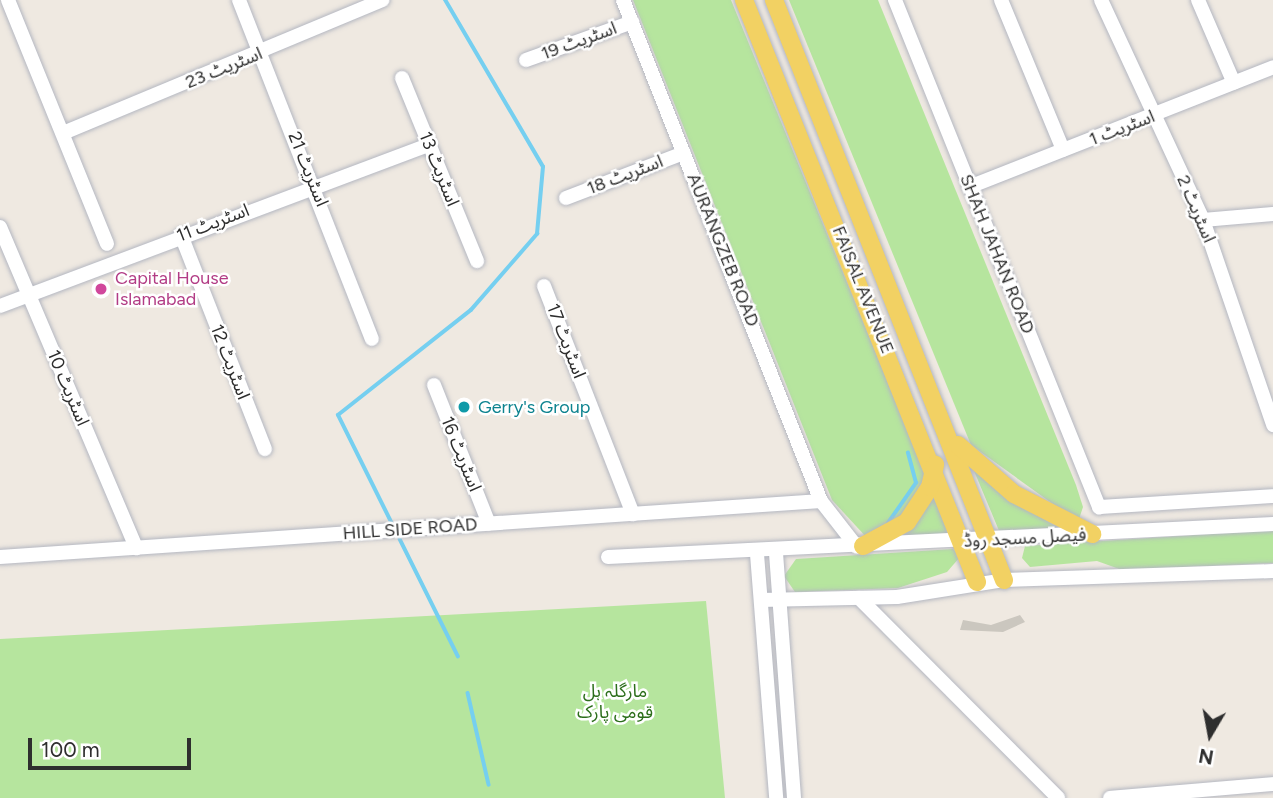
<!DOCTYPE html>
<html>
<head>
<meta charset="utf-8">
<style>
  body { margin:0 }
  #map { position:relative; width:1273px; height:798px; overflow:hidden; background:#efe9e1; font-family:Figtree,"Noto Sans Arabic",sans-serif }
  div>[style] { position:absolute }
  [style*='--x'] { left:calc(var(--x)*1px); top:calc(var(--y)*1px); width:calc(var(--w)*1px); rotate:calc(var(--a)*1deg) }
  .green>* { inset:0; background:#b6e59e }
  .stream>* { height:3.5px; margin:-1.75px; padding:0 1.75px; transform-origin:1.75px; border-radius:1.75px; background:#75cff0 }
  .building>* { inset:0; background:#cbc7bf }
  .roads { filter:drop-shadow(0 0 2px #b4b7c1) drop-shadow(0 0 2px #b4b7c1) }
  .minor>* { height:14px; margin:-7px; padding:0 7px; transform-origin:7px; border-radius:7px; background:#fff }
  .major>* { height:18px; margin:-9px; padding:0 9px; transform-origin:9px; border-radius:9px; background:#f2d163 }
  .dots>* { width:19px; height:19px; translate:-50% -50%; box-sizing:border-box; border:4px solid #fff; border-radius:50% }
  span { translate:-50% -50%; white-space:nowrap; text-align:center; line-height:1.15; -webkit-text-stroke:5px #fff; paint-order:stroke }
  .street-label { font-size:18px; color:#2e2e2e }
  .hotel-label { font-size:18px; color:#b23c85 }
  .left { translate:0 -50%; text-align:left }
  .culture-label { font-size:18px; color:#0d838f }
  .park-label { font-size:18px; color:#2c6e1b }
  .north { position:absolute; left:1175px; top:700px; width:70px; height:70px; -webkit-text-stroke:5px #fff; paint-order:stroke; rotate:190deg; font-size:19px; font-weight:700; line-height:28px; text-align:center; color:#2e2e2e }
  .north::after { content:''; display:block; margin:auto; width:24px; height:32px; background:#2e2e2e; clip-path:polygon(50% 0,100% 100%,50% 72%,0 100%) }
  .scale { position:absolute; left:28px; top:738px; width:163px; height:32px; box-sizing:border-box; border:4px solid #2e2e2e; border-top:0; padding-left:9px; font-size:21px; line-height:24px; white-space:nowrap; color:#2e2e2e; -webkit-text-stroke:5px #fff; paint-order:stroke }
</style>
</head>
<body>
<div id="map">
  <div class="green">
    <div style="clip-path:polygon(633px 0,731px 0,926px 475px,899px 522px,868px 539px,832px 500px)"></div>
    <div style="clip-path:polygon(789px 0,878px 0,1076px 485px,1083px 507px,1078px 522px,971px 445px)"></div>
    <div style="clip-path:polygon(972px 466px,1015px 501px,1062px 530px,1000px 533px)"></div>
    <div style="clip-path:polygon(935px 490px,955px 536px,891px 540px)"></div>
    <div style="clip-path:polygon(1273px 530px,1273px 563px,1122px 570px,1097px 561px,1030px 567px,1022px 558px,1025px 546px)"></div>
    <div style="clip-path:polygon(953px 549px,960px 557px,947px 572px,898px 588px,795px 592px,784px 576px,796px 559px)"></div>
    <div style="clip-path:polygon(706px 601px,725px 798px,0 798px,0 639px)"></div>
  </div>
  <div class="stream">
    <div style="--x:391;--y:522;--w:119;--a:-116.4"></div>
    <div style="--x:338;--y:415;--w:169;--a:-38.3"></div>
    <div style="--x:471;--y:310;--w:101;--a:-49"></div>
    <div style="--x:537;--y:234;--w:67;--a:-84.9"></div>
    <div style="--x:543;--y:167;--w:194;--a:-120.4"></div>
    <div style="--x:888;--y:523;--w:49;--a:-55"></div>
    <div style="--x:916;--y:483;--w:31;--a:-105"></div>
    <div style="--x:400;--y:539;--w:131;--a:63.6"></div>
    <div style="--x:468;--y:693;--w:94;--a:77.1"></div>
  </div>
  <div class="building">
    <div style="clip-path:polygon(1020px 615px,1025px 622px,1003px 632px,960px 630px,963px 620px,991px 625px)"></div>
  </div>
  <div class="roads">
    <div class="minor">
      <div style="--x:8;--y:0;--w:263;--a:67.9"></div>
      <div style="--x:239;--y:0;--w:364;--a:68.6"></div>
      <div style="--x:623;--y:0;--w:539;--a:68.44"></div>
      <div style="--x:895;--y:0;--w:547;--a:68.08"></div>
      <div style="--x:1099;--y:507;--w:174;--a:-3.6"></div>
      <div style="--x:1001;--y:0;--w:162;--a:67.5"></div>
      <div style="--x:1101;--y:0;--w:242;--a:65.1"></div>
      <div style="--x:1203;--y:220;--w:217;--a:71.1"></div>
      <div style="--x:1198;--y:0;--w:90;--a:66.6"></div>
      <div style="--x:526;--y:60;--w:113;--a:-19.7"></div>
      <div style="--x:402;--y:78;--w:198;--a:67.7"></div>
      <div style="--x:63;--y:133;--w:346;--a:-22.6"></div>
      <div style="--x:969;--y:187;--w:327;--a:-21.5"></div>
      <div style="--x:566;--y:198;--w:126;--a:-20.9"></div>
      <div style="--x:1203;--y:220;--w:70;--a:-4.9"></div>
      <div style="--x:0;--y:227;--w:349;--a:67"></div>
      <div style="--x:181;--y:235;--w:230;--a:68.6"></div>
      <div style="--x:544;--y:286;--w:245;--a:68.7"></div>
      <div style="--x:0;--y:306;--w:457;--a:-20.6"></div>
      <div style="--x:434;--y:385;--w:149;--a:68.4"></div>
      <div style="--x:821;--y:501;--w:58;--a:52"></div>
      <div style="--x:776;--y:553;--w:246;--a:85.8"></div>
      <div style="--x:757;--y:554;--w:245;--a:85.5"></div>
      <div style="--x:0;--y:557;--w:823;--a:-3.9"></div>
      <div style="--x:608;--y:557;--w:666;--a:-2.84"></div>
      <div style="--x:859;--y:598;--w:282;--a:45.1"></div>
      <div style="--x:761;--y:600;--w:136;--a:-1.3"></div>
      <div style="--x:897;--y:597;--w:108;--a:-9"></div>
      <div style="--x:1004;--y:580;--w:269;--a:-1.9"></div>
      <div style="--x:1110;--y:798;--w:164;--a:-4.9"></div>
    </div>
    <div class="major">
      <div style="--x:744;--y:0;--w:627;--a:68.18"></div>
      <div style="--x:774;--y:0;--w:624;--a:68.37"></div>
      <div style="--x:958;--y:445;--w:74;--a:41.2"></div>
      <div style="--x:1014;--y:494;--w:88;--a:27.1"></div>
      <div style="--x:863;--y:546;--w:50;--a:-28.6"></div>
      <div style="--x:907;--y:522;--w:42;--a:-56.7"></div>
      <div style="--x:930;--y:487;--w:23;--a:-77"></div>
    </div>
  </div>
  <div class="dots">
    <div style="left:101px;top:289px;background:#d1479c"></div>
    <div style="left:464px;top:407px;background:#0f9aa8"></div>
  </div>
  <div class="street-label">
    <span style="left:579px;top:41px;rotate:-20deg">اسٹریٹ 19</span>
    <span style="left:224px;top:68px;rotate:-22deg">اسٹریٹ 23</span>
    <span style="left:1122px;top:128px;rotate:-21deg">اسٹریٹ 1</span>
    <span style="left:308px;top:169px;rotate:68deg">اسٹریٹ 21</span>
    <span style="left:439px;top:169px;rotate:68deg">اسٹریٹ 13</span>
    <span style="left:625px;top:175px;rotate:-21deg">اسٹریٹ 18</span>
    <span style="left:1196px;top:209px;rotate:67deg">اسٹریٹ 2</span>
    <span style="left:213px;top:223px;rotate:-21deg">اسٹریٹ 11</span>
    <span style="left:723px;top:250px;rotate:68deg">AURANGZEB ROAD</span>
    <span style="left:997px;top:254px;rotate:68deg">SHAH JAHAN ROAD</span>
    <span style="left:863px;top:290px;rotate:68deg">FAISAL AVENUE</span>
    <span style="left:566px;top:341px;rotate:69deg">اسٹریٹ 17</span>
    <span style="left:230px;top:362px;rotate:69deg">اسٹریٹ 12</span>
    <span style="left:68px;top:388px;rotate:67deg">اسٹریٹ 10</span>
    <span style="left:461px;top:454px;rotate:68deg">اسٹریٹ 16</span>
    <span style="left:410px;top:529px;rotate:-4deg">HILL SIDE ROAD</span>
    <span style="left:1025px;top:538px;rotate:-3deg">فیصل مسجد روڈ</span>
  </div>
  <div class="hotel-label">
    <span class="left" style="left:115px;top:289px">Capital House<br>Islamabad</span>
  </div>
  <div class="culture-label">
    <span class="left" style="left:478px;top:407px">Gerry's Group</span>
  </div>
  <div class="park-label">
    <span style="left:615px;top:702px">مارگلہ ہل<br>قومی پارک</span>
  </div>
  <div class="north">N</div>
  <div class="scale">100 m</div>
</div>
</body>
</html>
